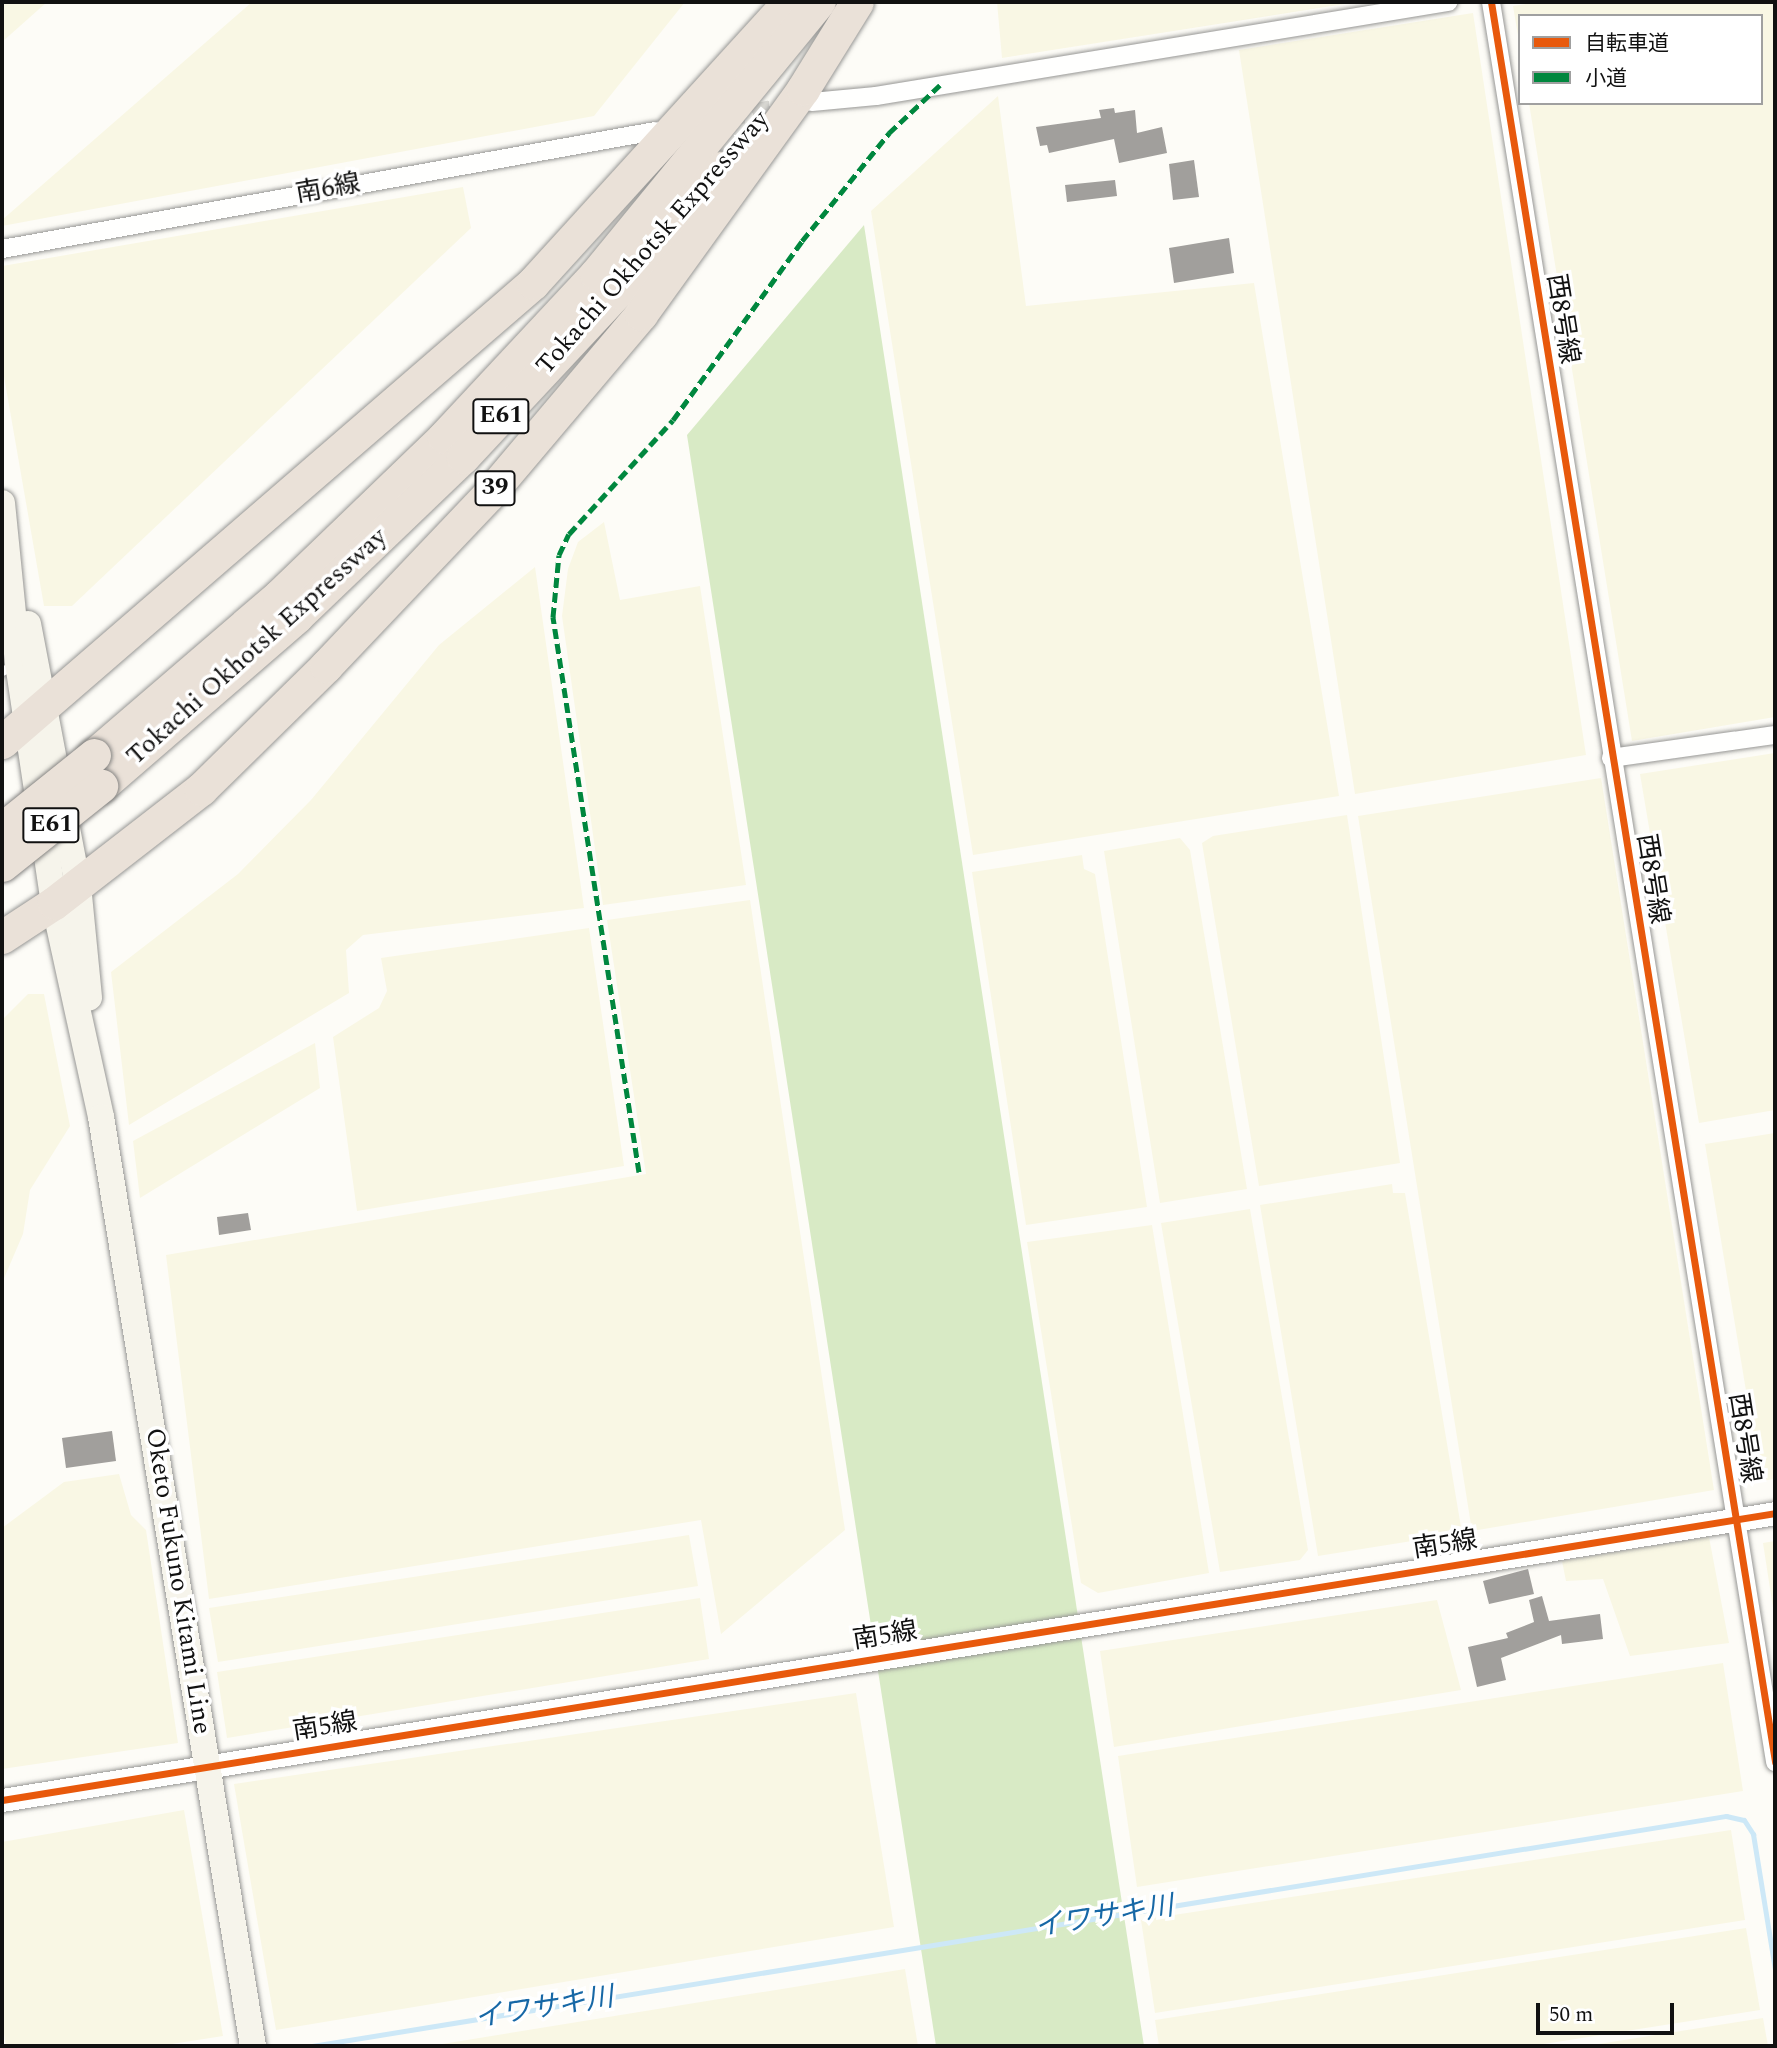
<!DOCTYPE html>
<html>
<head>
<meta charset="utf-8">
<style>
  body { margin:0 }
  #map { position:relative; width:1777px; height:2048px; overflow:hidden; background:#fdfcf7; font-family:Spectral,"Noto Sans JP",serif }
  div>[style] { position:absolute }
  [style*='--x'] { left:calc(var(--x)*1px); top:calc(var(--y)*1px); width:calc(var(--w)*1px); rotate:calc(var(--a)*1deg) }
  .farmland>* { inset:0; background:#f9f7e4 }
  .forest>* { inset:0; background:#d8eac5 }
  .stream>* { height:5px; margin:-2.5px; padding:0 2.5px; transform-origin:2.5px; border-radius:2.5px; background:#cde8f7 }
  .building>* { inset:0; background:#a19f9c }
  .minor-tunnel>* { height:18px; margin-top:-9px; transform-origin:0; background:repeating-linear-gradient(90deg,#dad9d4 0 18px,transparent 0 27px) }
  .roads { filter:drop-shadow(0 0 2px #979795) drop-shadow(0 0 2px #979795) }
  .service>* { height:9px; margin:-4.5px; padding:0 4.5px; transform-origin:4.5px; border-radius:4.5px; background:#fffffe }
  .minor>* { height:18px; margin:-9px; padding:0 9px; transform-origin:9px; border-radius:9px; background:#fffffe }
  .tertiary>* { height:23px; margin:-11.5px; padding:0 11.5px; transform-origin:11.5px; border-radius:11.5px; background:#fffffe }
  .secondary>* { height:26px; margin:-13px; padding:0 13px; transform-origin:13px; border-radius:13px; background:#f6f4eb }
  .motorway>* { height:33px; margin:-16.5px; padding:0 16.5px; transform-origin:16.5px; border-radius:16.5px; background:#eae1d8 }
  .bridges { filter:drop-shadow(0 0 2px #858482) drop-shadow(0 0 2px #858482) }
  .motorway-bridge>* { height:33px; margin:-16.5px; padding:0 16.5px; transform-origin:16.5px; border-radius:16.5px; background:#eae1d8 }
  .quiet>* { height:5px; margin-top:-2.5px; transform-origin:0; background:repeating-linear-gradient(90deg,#00873e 0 10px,transparent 0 15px) }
  .cycleway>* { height:7px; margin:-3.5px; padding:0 3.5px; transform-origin:3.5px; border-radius:3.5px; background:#e8590c }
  span { translate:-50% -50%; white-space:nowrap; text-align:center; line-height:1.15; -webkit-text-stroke:7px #fff; paint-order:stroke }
  .shield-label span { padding:2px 5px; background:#fff; border:2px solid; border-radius:5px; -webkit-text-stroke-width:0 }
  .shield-label { font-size:24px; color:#111; font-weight:700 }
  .street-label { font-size:26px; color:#111 }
  .water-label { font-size:28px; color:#1768a6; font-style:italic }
  .frame { position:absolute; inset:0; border:4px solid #111; pointer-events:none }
  .legend { position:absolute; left:1518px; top:14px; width:245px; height:91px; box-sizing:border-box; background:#fff; border:2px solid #a0a0a0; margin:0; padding:9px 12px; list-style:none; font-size:21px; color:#111 }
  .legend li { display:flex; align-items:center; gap:14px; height:35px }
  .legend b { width:35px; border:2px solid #a0a0a0 }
  .scale { position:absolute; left:1536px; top:2003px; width:138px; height:32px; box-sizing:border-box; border:4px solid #111; border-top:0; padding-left:9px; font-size:21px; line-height:24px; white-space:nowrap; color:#111; -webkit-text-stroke:5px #fff; paint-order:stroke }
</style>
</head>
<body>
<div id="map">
  <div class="farmland">
    <div style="clip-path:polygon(2px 2px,47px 2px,2px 42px)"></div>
    <div style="clip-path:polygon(252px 2px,685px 2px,594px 116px,2px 226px,2px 220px)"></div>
    <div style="clip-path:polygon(997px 2px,1357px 2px,1002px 58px)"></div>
    <div style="clip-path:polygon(1538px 2px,1775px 2px,1775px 717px,1632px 741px,1529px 103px,1761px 103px,1761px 16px,1520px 16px,1520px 47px,1513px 6px)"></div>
    <div style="clip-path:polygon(1473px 13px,1586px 755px,1355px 794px,1239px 50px)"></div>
    <div style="clip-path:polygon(998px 96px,1026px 306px,1254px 283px,1339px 796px,973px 855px,871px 211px)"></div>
    <div style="clip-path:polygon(463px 187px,471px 228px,72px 606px,44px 606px,2px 365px,2px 266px)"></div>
    <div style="clip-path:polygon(604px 522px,620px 600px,700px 586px,746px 885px,603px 905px,562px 616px,568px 569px,578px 542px)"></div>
    <div style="clip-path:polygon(535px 567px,584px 908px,363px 935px,346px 950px,349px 993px,129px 1125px,111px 972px,238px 874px,311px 800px,439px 645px)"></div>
    <div style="clip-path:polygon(1775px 753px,1775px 1110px,1699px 1123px,1640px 774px)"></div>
    <div style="clip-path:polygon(1601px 778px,1714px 1490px,1472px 1531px,1358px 816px)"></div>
    <div style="clip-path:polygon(1347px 815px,1400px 1163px,1259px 1186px,1202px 843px,1213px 836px)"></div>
    <div style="clip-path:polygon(1180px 838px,1190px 850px,1247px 1189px,1160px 1203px,1104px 851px)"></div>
    <div style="clip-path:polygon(1082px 855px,1084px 869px,1095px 874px,1147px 1207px,1026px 1225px,972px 872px)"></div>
    <div style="clip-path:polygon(750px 900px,845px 1530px,721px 1634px,701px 1520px,209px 1599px,166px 1255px,646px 1174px,607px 920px)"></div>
    <div style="clip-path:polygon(589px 928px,624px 1166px,357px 1211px,333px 1037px,379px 1008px,387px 991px,381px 958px)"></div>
    <div style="clip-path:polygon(28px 994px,44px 994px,70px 1126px,30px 1190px,23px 1234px,2px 1283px,2px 1020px)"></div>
    <div style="clip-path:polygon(315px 1043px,320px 1088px,140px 1198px,133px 1141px)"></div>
    <div style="clip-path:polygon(1775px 1133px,1775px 1479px,1761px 1481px,1705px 1144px)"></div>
    <div style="clip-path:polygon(1392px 1184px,1393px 1193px,1405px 1193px,1462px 1533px,1318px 1556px,1260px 1205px)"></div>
    <div style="clip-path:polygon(1250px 1209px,1308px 1550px,1300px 1560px,1220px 1572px,1161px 1223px)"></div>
    <div style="clip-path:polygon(1152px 1225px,1209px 1573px,1098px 1593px,1081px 1583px,1027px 1242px)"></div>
    <div style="clip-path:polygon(119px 1474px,131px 1515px,146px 1530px,178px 1743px,2px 1769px,2px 1528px,64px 1482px)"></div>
    <div style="clip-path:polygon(689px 1535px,698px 1586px,218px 1662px,209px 1608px)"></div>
    <div style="clip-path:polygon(1709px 1537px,1729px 1643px,1630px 1656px,1603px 1579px,1566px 1581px,1562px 1561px)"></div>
    <div style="clip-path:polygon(1775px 1541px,1775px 1621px,1763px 1543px)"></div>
    <div style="clip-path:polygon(700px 1598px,709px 1659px,227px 1738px,217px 1672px)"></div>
    <div style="clip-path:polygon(1437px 1600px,1461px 1690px,1114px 1747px,1100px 1651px)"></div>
    <div style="clip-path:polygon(1723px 1663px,1743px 1791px,1137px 1887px,1118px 1756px)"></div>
    <div style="clip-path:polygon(856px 1693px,894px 1927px,276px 2030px,234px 1784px)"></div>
    <div style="clip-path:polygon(184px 1810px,223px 2036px,159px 2046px,6px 2046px,2px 2021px,2px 1842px)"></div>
    <div style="clip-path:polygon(1731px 1830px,1745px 1920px,1155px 2013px,1141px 1920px)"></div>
    <div style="clip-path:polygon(1746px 1928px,1760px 2010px,1531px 2046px,1159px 2046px,1155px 2020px)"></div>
    <div style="clip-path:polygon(905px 1969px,918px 2046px,430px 2046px)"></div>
    <div style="clip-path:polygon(1763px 2018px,1768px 2046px,1586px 2046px)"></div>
  </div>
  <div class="forest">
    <div style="clip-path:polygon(864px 225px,1144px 2046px,936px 2046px,687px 435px)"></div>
  </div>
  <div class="stream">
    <div style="--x:312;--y:2046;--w:1433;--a:-9.24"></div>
    <div style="--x:1726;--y:1816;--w:18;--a:13"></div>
    <div style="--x:1744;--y:1820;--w:17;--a:57"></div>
    <div style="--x:1753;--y:1834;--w:138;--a:80.8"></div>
  </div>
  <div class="building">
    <div style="clip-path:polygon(1114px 108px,1115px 113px,1135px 110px,1137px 133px,1162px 127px,1167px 153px,1119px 163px,1114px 139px,1049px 153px,1047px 145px,1040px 146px,1036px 127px,1101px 118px,1099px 110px)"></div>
    <div style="clip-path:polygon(1194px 160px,1199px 197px,1173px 200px,1169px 164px)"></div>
    <div style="clip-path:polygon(1115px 180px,1117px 196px,1067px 202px,1065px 185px)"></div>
    <div style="clip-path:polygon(1229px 238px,1234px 273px,1174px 283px,1169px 248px)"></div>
    <div style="clip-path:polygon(248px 1213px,251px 1230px,219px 1235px,217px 1217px)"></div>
    <div style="clip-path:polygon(112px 1431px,116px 1461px,66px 1468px,62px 1438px)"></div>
    <div style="clip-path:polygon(1528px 1569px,1534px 1594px,1489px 1604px,1483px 1581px)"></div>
    <div style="clip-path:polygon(1542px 1596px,1549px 1621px,1600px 1614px,1603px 1639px,1562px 1644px,1561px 1635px,1501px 1658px,1506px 1680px,1477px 1687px,1468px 1647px,1508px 1638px,1506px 1633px,1534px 1622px,1529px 1600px)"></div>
  </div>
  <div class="minor-tunnel">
    <div style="--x:726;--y:118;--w:63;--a:-11"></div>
  </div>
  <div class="roads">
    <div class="service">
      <div style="--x:2;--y:671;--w:16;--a:-27"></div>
    </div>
    <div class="minor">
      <div style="--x:1491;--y:2;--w:1783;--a:80.83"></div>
      <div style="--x:812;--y:102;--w:64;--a:-5.4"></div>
      <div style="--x:876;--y:96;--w:580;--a:-9.33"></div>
      <div style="--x:2;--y:249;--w:664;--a:-10.24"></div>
      <div style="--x:1611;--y:758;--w:166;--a:-8"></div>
    </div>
    <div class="tertiary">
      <div style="--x:2;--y:1800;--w:1796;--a:-9.19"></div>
    </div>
    <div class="secondary">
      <div style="--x:2;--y:503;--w:161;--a:84.3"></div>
      <div style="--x:18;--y:663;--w:243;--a:81.5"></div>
      <div style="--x:54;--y:903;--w:219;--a:77.6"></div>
      <div style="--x:101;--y:1117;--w:941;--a:80.71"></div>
      <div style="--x:28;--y:624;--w:266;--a:79.2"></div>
      <div style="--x:78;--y:885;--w:113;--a:84.4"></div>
    </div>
    <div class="motorway">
      <div style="--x:2;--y:742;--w:702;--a:-40.84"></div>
      <div style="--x:533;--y:283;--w:380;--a:-47.7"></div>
      <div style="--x:94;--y:755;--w:244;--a:-40.7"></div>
      <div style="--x:279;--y:596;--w:229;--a:-43.9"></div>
      <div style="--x:444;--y:437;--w:223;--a:-47"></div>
      <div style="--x:596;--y:274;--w:352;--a:-50.7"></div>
      <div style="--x:101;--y:786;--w:259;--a:-40.9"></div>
      <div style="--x:297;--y:616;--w:230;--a:-43.8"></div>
      <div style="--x:463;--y:457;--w:226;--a:-47"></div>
      <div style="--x:617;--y:292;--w:162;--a:-50"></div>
      <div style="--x:2;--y:937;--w:62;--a:-33.2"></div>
      <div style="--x:54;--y:903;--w:186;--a:-37.8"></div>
      <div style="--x:201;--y:789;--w:175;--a:-44.5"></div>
      <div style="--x:326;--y:666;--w:237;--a:-46.5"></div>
      <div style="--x:489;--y:494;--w:236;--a:-49.8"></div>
      <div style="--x:641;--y:314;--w:277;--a:-54.2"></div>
      <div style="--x:803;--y:89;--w:102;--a:-58.2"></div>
    </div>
  </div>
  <div class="bridges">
    <div class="motorway-bridge">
      <div style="--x:2;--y:829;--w:118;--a:-38.8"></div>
      <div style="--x:2;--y:865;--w:127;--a:-38.6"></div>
    </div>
  </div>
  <div class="quiet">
    <div style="--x:639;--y:1172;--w:562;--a:-98.81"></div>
    <div style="--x:553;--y:617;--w:62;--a:-84.5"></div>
    <div style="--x:559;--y:555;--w:23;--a:-65"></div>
    <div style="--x:569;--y:534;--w:154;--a:-47.6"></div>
    <div style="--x:673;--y:420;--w:221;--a:-54.2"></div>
    <div style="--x:802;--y:241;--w:139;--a:-51.1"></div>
    <div style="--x:889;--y:133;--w:70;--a:-43.3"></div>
  </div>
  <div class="cycleway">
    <div style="--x:1491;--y:2;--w:1783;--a:80.83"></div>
    <div style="--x:2;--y:1800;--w:1796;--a:-9.19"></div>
  </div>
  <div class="shield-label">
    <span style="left:501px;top:416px">E61</span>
    <span style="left:495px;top:488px">39</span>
    <span style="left:51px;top:825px">E61</span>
  </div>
  <div class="street-label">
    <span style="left:328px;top:189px;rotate:-10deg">南6線</span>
    <span style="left:653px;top:243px;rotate:-49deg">Tokachi Okhotsk Expressway</span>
    <span style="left:1562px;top:319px;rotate:81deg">西8号線</span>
    <span style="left:257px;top:647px;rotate:-42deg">Tokachi Okhotsk Expressway</span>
    <span style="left:1652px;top:879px;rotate:81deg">西8号線</span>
    <span style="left:1744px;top:1438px;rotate:81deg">西8号線</span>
    <span style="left:1445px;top:1545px;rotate:-9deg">南5線</span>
    <span style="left:178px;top:1581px;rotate:81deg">Oketo Fukuno Kitami Line</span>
    <span style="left:885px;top:1636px;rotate:-9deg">南5線</span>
    <span style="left:325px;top:1727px;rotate:-9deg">南5線</span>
  </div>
  <div class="water-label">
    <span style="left:1104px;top:1917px;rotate:-9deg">イワサキ川</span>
    <span style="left:544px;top:2008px;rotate:-9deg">イワサキ川</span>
  </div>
  <div class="frame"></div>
  <ul class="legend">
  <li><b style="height:9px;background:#e8590c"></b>自転車道</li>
  <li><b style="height:9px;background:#00873e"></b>小道</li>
  </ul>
  <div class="scale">50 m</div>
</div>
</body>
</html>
